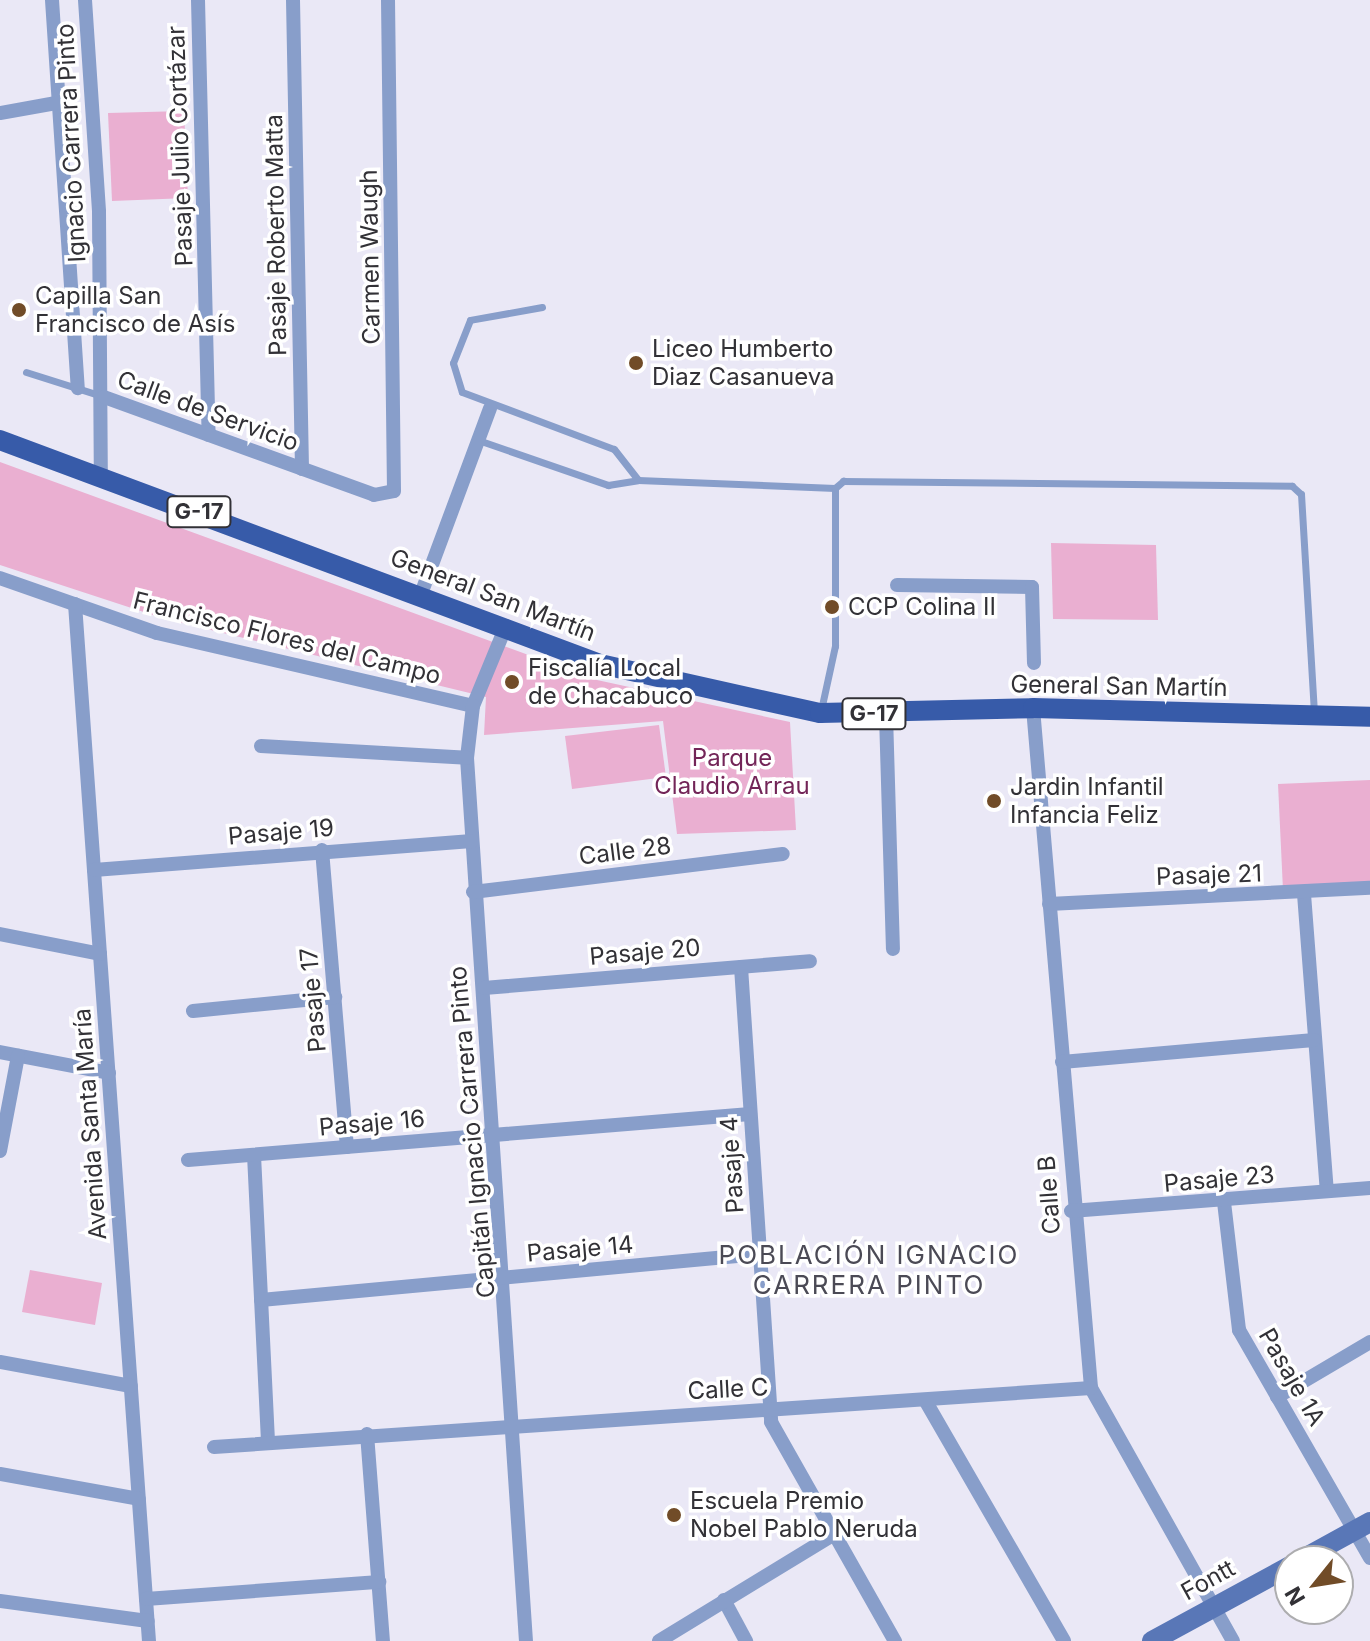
<!DOCTYPE html>
<html>
<head>
<meta charset="utf-8">
<style>
  body { margin:0 }
  #map { position:relative; width:1370px; height:1641px; overflow:hidden; background:#eae8f6; font-family:Inter,sans-serif }
  div>[style] { position:absolute }
  [style*='--x'] { left:calc(var(--x)*1px); top:calc(var(--y)*1px); width:calc(var(--w)*1px); rotate:calc(var(--a)*1deg) }
  .green>* { inset:0; background:#eaafd1 }
  .service>* { height:7px; margin:-3.5px; padding:0 3.5px; transform-origin:3.5px; border-radius:3.5px; background:#889eca }
  .minor>* { height:14px; margin:-7px; padding:0 7px; transform-origin:7px; border-radius:7px; background:#889eca }
  .secondary>* { height:20px; margin:-10px; padding:0 10px; transform-origin:10px; border-radius:10px; background:#5977b7 }
  .primary>* { height:20px; margin:-10px; padding:0 10px; transform-origin:10px; border-radius:10px; background:#375ba9 }
  .dots>* { width:22px; height:22px; translate:-50% -50%; box-sizing:border-box; border:4px solid #fff; border-radius:50% }
  span { translate:-50% -50%; white-space:nowrap; text-align:center; line-height:1.15; -webkit-text-stroke:7px #fff; paint-order:stroke }
  .shield-label span { padding:2px 6px; background:#fff; border:2px solid; border-radius:6px; -webkit-text-stroke-width:0 }
  .shield-label { font-size:22px; color:#323136; font-weight:700 }
  .street-label { font-size:24px; color:#323136 }
  .poi-label { font-size:24px; color:#323136 }
  .left { translate:0 -50%; text-align:left }
  .park-label { font-size:24px; color:#732558 }
  .neighbourhood-label { font-size:26px; color:#4b4a55; letter-spacing:2px }
  .north { position:absolute; left:1274px; top:1545px; width:80px; height:80px; box-sizing:border-box; background:#fff; border:2px solid #adadaf; border-radius:50%; rotate:240deg; font-size:22px; font-weight:700; line-height:32px; text-align:center; color:#323136 }
  .north::after { content:''; display:block; margin:auto; width:28px; height:36px; background:#714c28; clip-path:polygon(50% 0,100% 100%,50% 72%,0 100%) }
</style>
</head>
<body>
<div id="map">
  <div class="green">
    <div style="clip-path:polygon(184px 111px,188px 198px,112px 201px,108px 113px)"></div>
    <div style="clip-path:polygon(0 462px,597px 680px,790px 722px,796px 830px,677px 834px,663px 721px,484px 735px,486px 697px,162px 618px,0 565px)"></div>
    <div style="clip-path:polygon(1051px 543px,1156px 545px,1158px 620px,1053px 619px)"></div>
    <div style="clip-path:polygon(659px 725px,666px 777px,572px 789px,565px 736px)"></div>
    <div style="clip-path:polygon(1370px 780px,1370px 883px,1283px 890px,1278px 784px)"></div>
    <div style="clip-path:polygon(30px 1270px,102px 1283px,95px 1325px,22px 1312px)"></div>
  </div>
  <div class="service">
    <div style="--x:542;--y:307;--w:73;--a:169.8"></div>
    <div style="--x:470;--y:320;--w:46;--a:111.6"></div>
    <div style="--x:453;--y:363;--w:30;--a:73"></div>
    <div style="--x:462;--y:392;--w:162;--a:20.6"></div>
    <div style="--x:614;--y:449;--w:39;--a:52"></div>
    <div style="--x:638;--y:480;--w:197;--a:2.3"></div>
    <div style="--x:26;--y:372;--w:80;--a:17.5"></div>
    <div style="--x:478;--y:440;--w:138;--a:19.1"></div>
    <div style="--x:608;--y:485;--w:30;--a:-9"></div>
    <div style="--x:821;--y:710;--w:66;--a:-77.7"></div>
    <div style="--x:835;--y:646;--w:158;--a:-90"></div>
    <div style="--x:835;--y:488;--w:11;--a:-41"></div>
    <div style="--x:843;--y:481;--w:449;--a:0.6"></div>
    <div style="--x:1292;--y:486;--w:12;--a:42"></div>
    <div style="--x:1301;--y:494;--w:220;--a:86.6"></div>
  </div>
  <div class="minor">
    <div style="--x:52;--y:0;--w:389;--a:86.2"></div>
    <div style="--x:85;--y:0;--w:212;--a:86.2"></div>
    <div style="--x:99;--y:212;--w:264;--a:89.6"></div>
    <div style="--x:198;--y:0;--w:435;--a:88.6"></div>
    <div style="--x:293;--y:0;--w:469;--a:88.9"></div>
    <div style="--x:0;--y:113;--w:57;--a:-10.1"></div>
    <div style="--x:104;--y:397;--w:287;--a:19.9"></div>
    <div style="--x:374;--y:495;--w:20;--a:-11"></div>
    <div style="--x:394;--y:491;--w:491;--a:-90.7"></div>
    <div style="--x:0;--y:578;--w:166;--a:19.3"></div>
    <div style="--x:157;--y:633;--w:324;--a:13"></div>
    <div style="--x:897;--y:585;--w:135;--a:0.8"></div>
    <div style="--x:1032;--y:587;--w:76;--a:88.5"></div>
    <div style="--x:421;--y:594;--w:198;--a:-69.6"></div>
    <div style="--x:75;--y:604;--w:1040;--a:85.92"></div>
    <div style="--x:506;--y:626;--w:87;--a:112.4"></div>
    <div style="--x:473;--y:706;--w:52;--a:96.6"></div>
    <div style="--x:467;--y:758;--w:885;--a:86.18"></div>
    <div style="--x:1033;--y:708;--w:682;--a:85.12"></div>
    <div style="--x:1091;--y:1388;--w:290;--a:60.7"></div>
    <div style="--x:886;--y:715;--w:234;--a:88.3"></div>
    <div style="--x:261;--y:746;--w:206;--a:3.3"></div>
    <div style="--x:322;--y:850;--w:298;--a:85.2"></div>
    <div style="--x:94;--y:870;--w:379;--a:-4.4"></div>
    <div style="--x:473;--y:892;--w:312;--a:-7"></div>
    <div style="--x:1304;--y:894;--w:298;--a:85.6"></div>
    <div style="--x:1049;--y:904;--w:321;--a:-2.9"></div>
    <div style="--x:0;--y:934;--w:102;--a:11.3"></div>
    <div style="--x:741;--y:967;--w:456;--a:86.2"></div>
    <div style="--x:771;--y:1422;--w:252;--a:60.5"></div>
    <div style="--x:484;--y:988;--w:327;--a:-4.7"></div>
    <div style="--x:193;--y:1011;--w:143;--a:-5.6"></div>
    <div style="--x:0;--y:1052;--w:111;--a:10.9"></div>
    <div style="--x:1062;--y:1062;--w:253;--a:-5"></div>
    <div style="--x:0;--y:1151;--w:97;--a:-79.3"></div>
    <div style="--x:254;--y:1155;--w:287;--a:87.2"></div>
    <div style="--x:188;--y:1160;--w:564;--a:-4.68"></div>
    <div style="--x:1224;--y:1202;--w:129;--a:83.3"></div>
    <div style="--x:1239;--y:1330;--w:263;--a:60.1"></div>
    <div style="--x:1071;--y:1211;--w:300;--a:-4.4"></div>
    <div style="--x:261;--y:1300;--w:500;--a:-5.28"></div>
    <div style="--x:0;--y:1362;--w:133;--a:10.4"></div>
    <div style="--x:1277;--y:1397;--w:108;--a:-30.6"></div>
    <div style="--x:925;--y:1400;--w:278;--a:60"></div>
    <div style="--x:367;--y:1434;--w:208;--a:85.6"></div>
    <div style="--x:214;--y:1447;--w:879;--a:-3.85"></div>
    <div style="--x:0;--y:1474;--w:141;--a:10.2"></div>
    <div style="--x:146;--y:1599;--w:234;--a:-4.2"></div>
    <div style="--x:724;--y:1600;--w:47;--a:61.8"></div>
    <div style="--x:0;--y:1601;--w:149;--a:7.7"></div>
    <div style="--x:659;--y:1641;--w:205;--a:-31.4"></div>
  </div>
  <div class="secondary">
    <div style="--x:1299;--y:1561;--w:81;--a:-28.8"></div>
    <div style="--x:1152;--y:1641;--w:157;--a:-28.5"></div>
  </div>
  <div class="primary">
    <div style="--x:0;--y:440;--w:640;--a:20.47"></div>
    <div style="--x:600;--y:664;--w:225;--a:12.6"></div>
    <div style="--x:820;--y:713;--w:213;--a:-1.3"></div>
    <div style="--x:1033;--y:708;--w:337;--a:1.5"></div>
  </div>
  <div class="dots">
    <div style="left:19px;top:310px;background:#714c28"></div>
    <div style="left:636px;top:363px;background:#714c28"></div>
    <div style="left:832px;top:607px;background:#714c28"></div>
    <div style="left:512px;top:682px;background:#714c28"></div>
    <div style="left:994px;top:801px;background:#714c28"></div>
    <div style="left:674px;top:1515px;background:#714c28"></div>
  </div>
  <div class="shield-label">
    <span style="left:199px;top:512px">G-17</span>
    <span style="left:874px;top:714px">G-17</span>
  </div>
  <div class="street-label">
    <span style="left:71px;top:143px;rotate:-93deg">Ignacio Carrera Pinto</span>
    <span style="left:180px;top:146px;rotate:-92deg">Pasaje Julio Cortázar</span>
    <span style="left:276px;top:235px;rotate:-91deg">Pasaje Roberto Matta</span>
    <span style="left:370px;top:257px;rotate:-91deg">Carmen Waugh</span>
    <span style="left:208px;top:411px;rotate:20deg">Calle de Servicio</span>
    <span style="left:493px;top:595px;rotate:21deg">General San Martín</span>
    <span style="left:287px;top:638px;rotate:14deg">Francisco Flores del Campo</span>
    <span style="left:1119px;top:686px;rotate:1deg">General San Martín</span>
    <span style="left:281px;top:832px;rotate:-5deg">Pasaje 19</span>
    <span style="left:625px;top:851px;rotate:-7deg">Calle 28</span>
    <span style="left:1209px;top:875px;rotate:-2deg">Pasaje 21</span>
    <span style="left:645px;top:952px;rotate:-5deg">Pasaje 20</span>
    <span style="left:313px;top:1000px;rotate:-95deg">Pasaje 17</span>
    <span style="left:372px;top:1123px;rotate:-5deg">Pasaje 16</span>
    <span style="left:90px;top:1124px;rotate:-94deg">Avenida Santa María</span>
    <span style="left:472px;top:1132px;rotate:-95deg">Capitán Ignacio Carrera Pinto</span>
    <span style="left:732px;top:1165px;rotate:-94deg">Pasaje 4</span>
    <span style="left:1219px;top:1179px;rotate:-5deg">Pasaje 23</span>
    <span style="left:1049px;top:1195px;rotate:-94deg">Calle B</span>
    <span style="left:580px;top:1249px;rotate:-5deg">Pasaje 14</span>
    <span style="left:1292px;top:1377px;rotate:60deg">Pasaje 1A</span>
    <span style="left:728px;top:1389px;rotate:-3deg">Calle C</span>
    <span style="left:1208px;top:1580px;rotate:-29deg">Fontt</span>
  </div>
  <div class="poi-label">
    <span class="left" style="left:35px;top:310px">Capilla San<br>Francisco de Asís</span>
    <span class="left" style="left:652px;top:363px">Liceo Humberto<br>Diaz Casanueva</span>
    <span class="left" style="left:848px;top:607px">CCP Colina II</span>
    <span class="left" style="left:528px;top:682px">Fiscalía Local<br>de Chacabuco</span>
    <span class="left" style="left:1010px;top:801px">Jardin Infantil<br>Infancia Feliz</span>
    <span class="left" style="left:690px;top:1515px">Escuela Premio<br>Nobel Pablo Neruda</span>
  </div>
  <div class="park-label">
    <span style="left:732px;top:772px">Parque<br>Claudio Arrau</span>
  </div>
  <div class="neighbourhood-label">
    <span style="left:869px;top:1270px">POBLACIÓN IGNACIO<br>CARRERA PINTO</span>
  </div>
  <div class="north">N</div>
</div>
</body>
</html>
